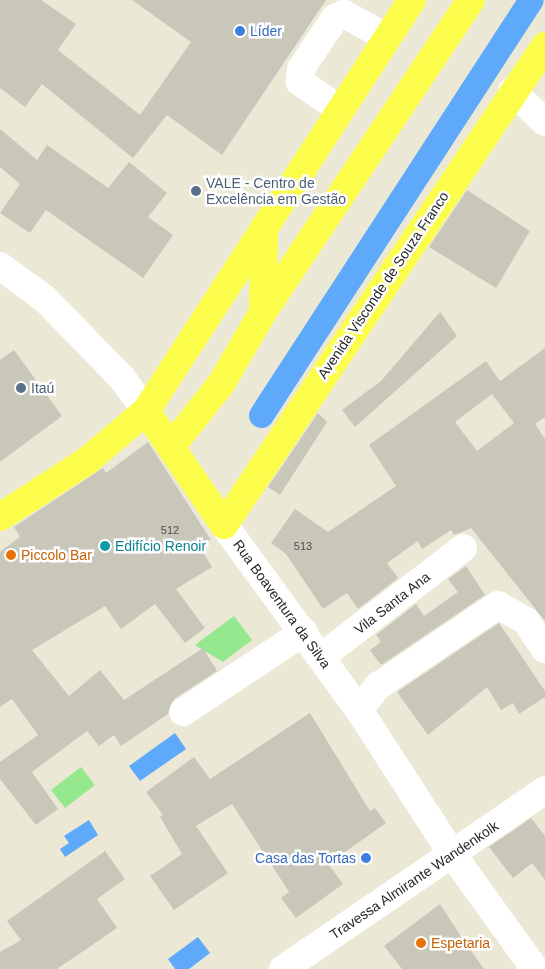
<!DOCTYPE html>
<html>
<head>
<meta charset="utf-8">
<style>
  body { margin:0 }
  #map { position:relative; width:545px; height:969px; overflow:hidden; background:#ece8d6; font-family:Arial,sans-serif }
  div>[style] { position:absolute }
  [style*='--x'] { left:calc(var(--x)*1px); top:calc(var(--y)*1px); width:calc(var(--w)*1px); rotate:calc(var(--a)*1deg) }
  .green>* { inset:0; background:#95e88d }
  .water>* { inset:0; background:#5ea9f9 }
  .canal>* { height:25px; margin:-12.5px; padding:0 12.5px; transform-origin:12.5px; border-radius:12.5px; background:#5ea9f9 }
  .building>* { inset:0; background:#c9c7ba }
  .minor>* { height:28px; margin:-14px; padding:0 14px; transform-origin:14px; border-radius:14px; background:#fff }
  .major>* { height:28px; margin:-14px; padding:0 14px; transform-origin:14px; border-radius:14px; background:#fbfd4a }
  .dots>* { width:14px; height:14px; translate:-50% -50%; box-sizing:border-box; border:2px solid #fff; border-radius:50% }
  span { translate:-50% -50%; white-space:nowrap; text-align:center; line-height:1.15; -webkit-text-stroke:5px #fff; paint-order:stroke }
  .number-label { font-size:11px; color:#504f4c }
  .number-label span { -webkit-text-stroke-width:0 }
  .shop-label { font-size:14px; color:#366cbe }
  .left { translate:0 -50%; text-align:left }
  .right { translate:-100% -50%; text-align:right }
  .service-label { font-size:14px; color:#4e5e75 }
  .street-label { font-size:14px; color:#272727 }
  .culture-label { font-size:14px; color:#0d838f }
  .food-label { font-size:14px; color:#c56008 }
</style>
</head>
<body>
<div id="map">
  <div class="green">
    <div style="clip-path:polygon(234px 616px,252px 640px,223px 662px,195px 645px)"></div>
    <div style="clip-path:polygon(81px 767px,95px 785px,65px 808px,51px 790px)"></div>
  </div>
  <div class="water">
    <div style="clip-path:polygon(175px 733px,186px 749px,140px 781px,129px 766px)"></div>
    <div style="clip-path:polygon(89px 820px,98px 835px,65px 857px,60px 849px,69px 843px,64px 836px)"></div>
    <div style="clip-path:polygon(198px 937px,210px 953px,189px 969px,175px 969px,168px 959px)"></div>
  </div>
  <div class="canal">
    <div style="--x:261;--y:415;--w:495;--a:-57"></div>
  </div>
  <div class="building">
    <div style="clip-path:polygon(0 0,41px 0,76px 24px,58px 50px,140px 115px,191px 42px,132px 0,326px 0,222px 155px,167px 115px,133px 158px,42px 84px,25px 107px,0 88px)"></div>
    <div style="clip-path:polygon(0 129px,37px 160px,47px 145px,108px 188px,129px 162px,167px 193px,148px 217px,173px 235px,143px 278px,46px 210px,30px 233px,0 213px,20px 184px,0 167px)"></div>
    <div style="clip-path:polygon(467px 190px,530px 231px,496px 288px,429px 247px)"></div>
    <div style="clip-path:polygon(440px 312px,457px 336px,355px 427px,342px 410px,381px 381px)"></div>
    <div style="clip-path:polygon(evenodd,545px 348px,545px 417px,535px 424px,545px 439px,545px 621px,471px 528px,454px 535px,451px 530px,422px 549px,418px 541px,387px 563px,398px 578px,358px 609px,347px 593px,323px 609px,286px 554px,271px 543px,295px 509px,328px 532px,396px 486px,369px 445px,486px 361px,500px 381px,545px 348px,492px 394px,514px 423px,477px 451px,455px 422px,492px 394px)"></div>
    <div style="clip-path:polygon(14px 350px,62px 416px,0 462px,0 360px)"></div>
    <div style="clip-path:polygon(318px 413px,327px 422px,280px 495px,268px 487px)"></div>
    <div style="clip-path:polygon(148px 442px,211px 540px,200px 547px,212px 567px,176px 589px,205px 628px,185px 643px,155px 604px,121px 629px,105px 606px,32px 650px,69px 696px,100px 670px,124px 700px,203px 648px,217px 671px,174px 699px,168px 714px,121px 746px,114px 735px,99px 746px,87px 731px,32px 772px,58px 809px,36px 825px,0 779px,0 762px,38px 735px,12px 699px,0 707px,0 552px,20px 537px,14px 527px,103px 468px,106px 473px)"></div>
    <div style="clip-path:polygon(466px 566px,485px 595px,381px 665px,370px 650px,381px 642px,376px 635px,416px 604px,424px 616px,458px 592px,448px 579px)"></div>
    <div style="clip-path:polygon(499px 623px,545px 691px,545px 697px,519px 714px,513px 703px,501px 710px,487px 687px,428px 735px,397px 692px)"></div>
    <div style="clip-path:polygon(310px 713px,370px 811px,375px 808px,386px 823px,328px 864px,343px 884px,296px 918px,281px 898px,289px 892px,232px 804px,196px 826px,228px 873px,174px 910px,150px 876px,182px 854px,160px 817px,163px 815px,146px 792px,194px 757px,210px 779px)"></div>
    <div style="clip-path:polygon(531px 818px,545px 836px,545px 880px,532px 863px,513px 878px,489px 847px)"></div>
    <div style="clip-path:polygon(105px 851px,125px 879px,97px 899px,117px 928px,57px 969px,0 969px,0 952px,21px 940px,7px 921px)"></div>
    <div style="clip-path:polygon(440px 904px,462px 938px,484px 969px,402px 969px,384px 946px)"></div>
  </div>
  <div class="minor">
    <div style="--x:512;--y:91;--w:45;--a:43.2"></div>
    <div style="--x:341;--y:110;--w:50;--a:-145.7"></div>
    <div style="--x:300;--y:82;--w:13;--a:-86"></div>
    <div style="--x:301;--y:69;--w:24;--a:-57"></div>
    <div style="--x:314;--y:49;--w:37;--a:-56"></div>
    <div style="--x:335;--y:18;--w:10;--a:-24"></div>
    <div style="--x:344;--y:14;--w:50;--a:28.6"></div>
    <div style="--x:0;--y:266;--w:56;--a:36.3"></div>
    <div style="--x:45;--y:299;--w:110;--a:45.7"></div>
    <div style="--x:122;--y:378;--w:41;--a:54"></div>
    <div style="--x:224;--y:525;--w:229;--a:53.9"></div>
    <div style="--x:359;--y:710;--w:171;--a:57.1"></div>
    <div style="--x:452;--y:854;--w:142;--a:54.2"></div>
    <div style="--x:321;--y:657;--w:179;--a:-37.5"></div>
    <div style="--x:359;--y:710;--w:31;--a:-52"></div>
    <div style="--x:378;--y:686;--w:145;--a:-34"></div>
    <div style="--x:498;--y:605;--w:32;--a:30"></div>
    <div style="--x:526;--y:621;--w:34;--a:56"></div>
    <div style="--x:183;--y:712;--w:145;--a:-33.5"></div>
    <div style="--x:283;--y:969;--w:317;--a:-34.3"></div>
  </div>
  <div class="major">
    <div style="--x:263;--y:312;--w:84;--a:-89.3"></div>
    <div style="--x:146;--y:411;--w:138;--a:55.6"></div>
    <div style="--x:224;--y:525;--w:577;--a:-56.17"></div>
    <div style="--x:171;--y:447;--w:80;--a:-51.6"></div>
    <div style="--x:221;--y:384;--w:83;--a:-59.7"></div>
    <div style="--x:263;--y:312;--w:375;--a:-56.3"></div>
    <div style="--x:0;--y:517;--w:105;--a:-32.9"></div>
    <div style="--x:88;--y:460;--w:76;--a:-40.2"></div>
    <div style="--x:146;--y:411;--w:490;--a:-57.1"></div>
  </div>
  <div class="dots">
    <div style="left:240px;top:31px;background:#3f7fe0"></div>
    <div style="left:196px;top:191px;background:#5c6f8a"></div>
    <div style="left:21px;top:388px;background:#5c6f8a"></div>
    <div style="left:105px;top:546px;background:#0f9aa8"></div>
    <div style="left:11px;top:555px;background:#e8710a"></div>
    <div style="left:366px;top:858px;background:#3f7fe0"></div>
    <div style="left:421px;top:943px;background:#e8710a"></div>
  </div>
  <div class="number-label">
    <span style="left:170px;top:530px">512</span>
    <span style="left:303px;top:546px">513</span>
  </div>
  <div class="shop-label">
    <span class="left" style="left:250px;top:31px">Líder</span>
    <span class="right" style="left:356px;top:858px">Casa das Tortas</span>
  </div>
  <div class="service-label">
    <span class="left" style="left:206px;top:191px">VALE - Centro de<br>Excelência em Gestão</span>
    <span class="left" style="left:31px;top:388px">Itaú</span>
  </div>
  <div class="street-label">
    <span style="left:383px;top:285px;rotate:-56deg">Avenida Visconde de Souza Franco</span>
    <span style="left:392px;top:603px;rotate:-38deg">Vila Santa Ana</span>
    <span style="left:282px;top:604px;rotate:54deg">Rua Boaventura da Silva</span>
    <span style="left:414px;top:880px;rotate:-34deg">Travessa Almirante Wandenkolk</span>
  </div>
  <div class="culture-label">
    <span class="left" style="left:115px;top:546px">Edifício Renoir</span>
  </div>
  <div class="food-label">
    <span class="left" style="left:21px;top:555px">Piccolo Bar</span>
    <span class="left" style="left:431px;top:943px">Espetaria</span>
  </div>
</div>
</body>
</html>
